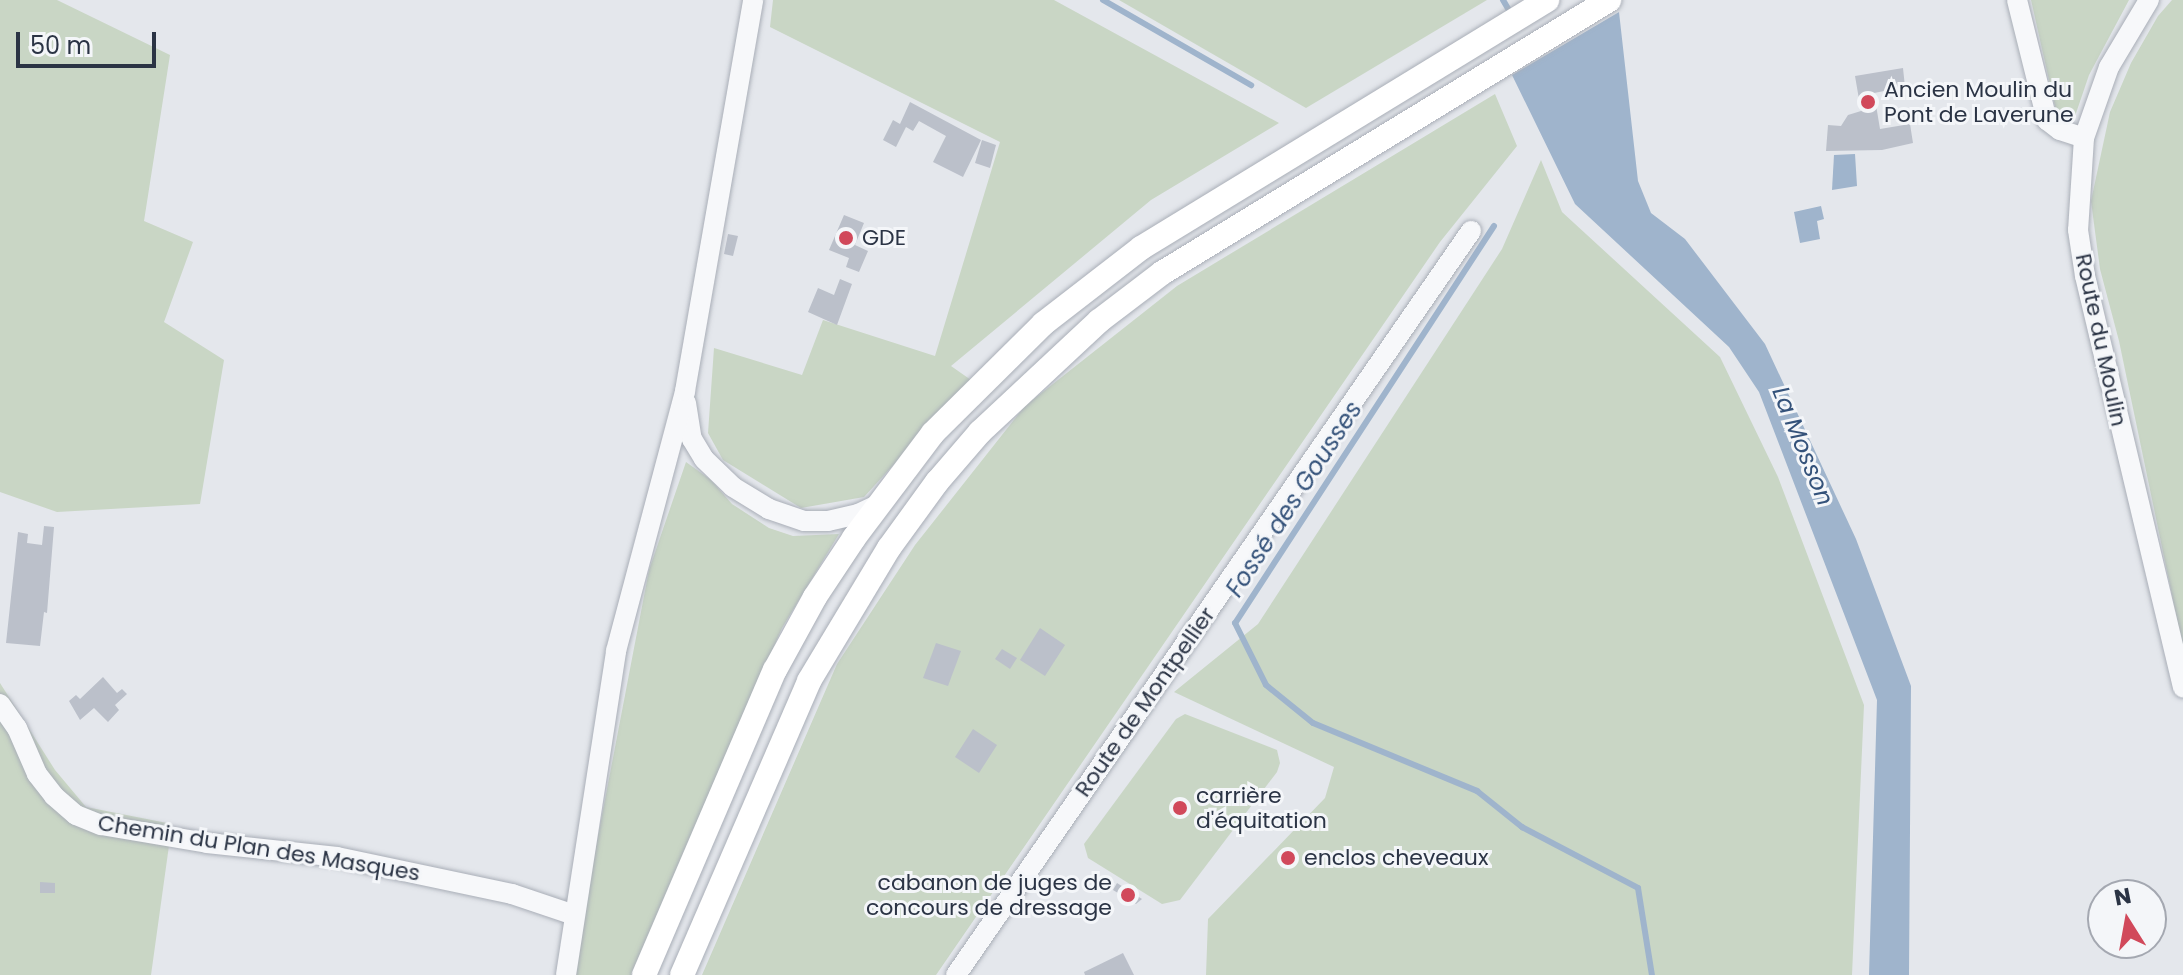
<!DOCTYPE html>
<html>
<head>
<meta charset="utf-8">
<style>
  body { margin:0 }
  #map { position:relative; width:2183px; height:975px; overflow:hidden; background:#e4e7ec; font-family:Poppins,sans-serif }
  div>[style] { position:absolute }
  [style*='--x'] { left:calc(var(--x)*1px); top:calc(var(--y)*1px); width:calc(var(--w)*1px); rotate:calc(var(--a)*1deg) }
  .green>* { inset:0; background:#c9d6c5 }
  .water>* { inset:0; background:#9fb4cc }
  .stream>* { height:6px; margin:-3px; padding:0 3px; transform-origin:3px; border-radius:3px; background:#9fb4cc }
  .building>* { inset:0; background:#bbc0ca }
  .roads { filter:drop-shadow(0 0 2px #a9aeb7) drop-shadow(0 0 2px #a9aeb7) }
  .minor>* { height:20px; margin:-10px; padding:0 10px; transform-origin:10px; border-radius:10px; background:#f7f8fa }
  .major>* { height:24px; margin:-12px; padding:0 12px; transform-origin:12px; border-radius:12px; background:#fff }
  .dots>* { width:22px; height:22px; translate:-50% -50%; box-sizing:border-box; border:4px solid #f4f6f9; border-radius:50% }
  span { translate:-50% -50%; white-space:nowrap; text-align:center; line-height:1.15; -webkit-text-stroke:6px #f4f6f9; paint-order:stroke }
  .poi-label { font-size:22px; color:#2b3445 }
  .left { translate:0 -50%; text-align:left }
  .right { translate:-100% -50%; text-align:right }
  .street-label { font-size:22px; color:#2b3445 }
  .water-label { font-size:24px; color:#34527a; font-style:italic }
  .north { position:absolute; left:2087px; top:879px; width:80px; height:80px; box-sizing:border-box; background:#f4f6f9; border:2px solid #a4a8b1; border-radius:50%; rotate:349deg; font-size:22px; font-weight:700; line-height:32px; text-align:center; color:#2b3445 }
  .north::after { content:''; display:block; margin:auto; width:28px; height:36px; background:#d1495b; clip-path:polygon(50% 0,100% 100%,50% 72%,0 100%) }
  .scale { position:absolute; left:16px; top:32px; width:140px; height:36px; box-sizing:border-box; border:4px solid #2b3445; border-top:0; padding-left:10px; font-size:24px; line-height:28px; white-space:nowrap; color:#2b3445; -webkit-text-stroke:6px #f4f6f9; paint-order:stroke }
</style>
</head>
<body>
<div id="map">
  <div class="green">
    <div style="clip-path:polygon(0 0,57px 0,170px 55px,144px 221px,193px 242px,164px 322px,224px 360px,200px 504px,57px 512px,0 492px)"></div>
    <div style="clip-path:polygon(773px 0,1054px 0,1279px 123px,1151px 200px,951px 366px,971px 380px,864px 497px,801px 508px,723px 460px,708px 433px,714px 348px,802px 375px,823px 320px,935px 356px,1000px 142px,770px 27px)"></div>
    <div style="clip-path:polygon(1119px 0,1487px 0,1306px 108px)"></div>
    <div style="clip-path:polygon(2031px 0,2129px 0,2089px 75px,2074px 119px,2058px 120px)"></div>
    <div style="clip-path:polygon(2172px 0,2183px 0,2183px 648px,2119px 341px,2100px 269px,2091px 201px,2110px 112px,2131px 63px,2158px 16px)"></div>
    <div style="clip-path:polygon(1495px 94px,1517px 146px,1440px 242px,936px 975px,702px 975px,837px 664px,915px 545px,1025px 406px,1177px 286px)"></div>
    <div style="clip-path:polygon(1541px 160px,1562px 212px,1720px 357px,1778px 477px,1864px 705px,1852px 975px,1206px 975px,1208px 919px,1325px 798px,1334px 767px,1174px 692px,1258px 624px,1502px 249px)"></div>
    <div style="clip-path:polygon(686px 462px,711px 480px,732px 504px,769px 528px,793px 536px,839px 534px,782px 628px,631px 975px,576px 975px,584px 909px,649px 570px)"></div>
    <div style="clip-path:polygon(0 683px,55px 770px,86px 807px,172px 824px,151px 975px,0 975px)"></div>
    <div style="clip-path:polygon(1185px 714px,1277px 750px,1280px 763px,1277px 772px,1180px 900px,1162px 904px,1088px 858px,1084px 844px,1176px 719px)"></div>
  </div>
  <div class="water">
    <div style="clip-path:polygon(1619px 12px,1638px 181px,1651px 213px,1685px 239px,1765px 344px,1856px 539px,1911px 686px,1909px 975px,1869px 975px,1877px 700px,1759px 392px,1729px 347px,1575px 204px,1512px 75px)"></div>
    <div style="clip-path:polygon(1855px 154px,1857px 186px,1832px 190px,1834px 155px)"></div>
    <div style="clip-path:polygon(1821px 206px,1824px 219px,1817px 221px,1820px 239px,1800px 243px,1794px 212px)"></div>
  </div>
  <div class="stream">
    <div style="--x:1103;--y:0;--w:171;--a:29.9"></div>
    <div style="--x:1503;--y:0;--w:16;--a:60"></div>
    <div style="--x:1494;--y:226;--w:474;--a:123.1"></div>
    <div style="--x:1235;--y:623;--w:69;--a:63.4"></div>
    <div style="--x:1266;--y:685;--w:60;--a:39"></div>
    <div style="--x:1313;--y:723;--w:178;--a:22.5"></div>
    <div style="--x:1477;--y:791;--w:58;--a:38.7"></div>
    <div style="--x:1522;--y:827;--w:131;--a:27.7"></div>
    <div style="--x:1638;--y:888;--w:88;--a:80.9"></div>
  </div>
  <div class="building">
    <div style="clip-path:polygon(1903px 68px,1905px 87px,1874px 93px,1880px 129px,1910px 124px,1913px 143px,1882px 150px,1826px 151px,1828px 125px,1841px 126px,1848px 115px,1861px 111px,1855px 76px)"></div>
    <div style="clip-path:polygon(910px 102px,981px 140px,963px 177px,933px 162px,946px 136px,919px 121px,913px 131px,906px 127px,896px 147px,883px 140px,893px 120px,900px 124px)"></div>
    <div style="clip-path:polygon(982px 140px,996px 145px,990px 168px,975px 163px)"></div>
    <div style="clip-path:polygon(844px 215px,864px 223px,855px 245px,868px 251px,859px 272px,846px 267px,849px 258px,829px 250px)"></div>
    <div style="clip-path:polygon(728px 234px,738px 236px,733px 256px,724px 254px)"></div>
    <div style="clip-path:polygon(840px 279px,852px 284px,837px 325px,808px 312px,818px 288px,834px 295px)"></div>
    <div style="clip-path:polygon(44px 526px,54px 527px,47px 613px,44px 612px,40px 646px,6px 643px,18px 532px,28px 534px,27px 543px,42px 545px)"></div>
    <div style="clip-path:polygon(1040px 628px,1065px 645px,1045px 676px,1020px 660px)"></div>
    <div style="clip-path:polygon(936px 643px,961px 651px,948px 686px,923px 678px)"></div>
    <div style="clip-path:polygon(1002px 649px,1017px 658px,1010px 669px,995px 659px)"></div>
    <div style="clip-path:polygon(103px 677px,117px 693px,122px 689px,127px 694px,115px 705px,119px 710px,108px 722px,94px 708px,80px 720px,69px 701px,76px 695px,80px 699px)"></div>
    <div style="clip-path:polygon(973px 729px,997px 745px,979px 773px,955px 757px)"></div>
    <div style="clip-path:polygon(40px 882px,55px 883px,55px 893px,40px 893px)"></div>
    <div style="clip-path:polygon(1117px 883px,1142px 899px,1136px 904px,1113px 890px)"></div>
    <div style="clip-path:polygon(1123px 953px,1134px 975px,1085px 975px,1084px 972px)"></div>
  </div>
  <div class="roads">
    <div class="minor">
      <div style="--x:2017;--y:0;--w:124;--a:76"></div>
      <div style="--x:2047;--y:120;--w:16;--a:38"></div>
      <div style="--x:2060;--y:130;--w:25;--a:18"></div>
      <div style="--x:2149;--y:0;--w:78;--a:120.8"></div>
      <div style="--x:2109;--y:67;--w:75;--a:109.4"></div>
      <div style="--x:2084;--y:138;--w:92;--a:93.7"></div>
      <div style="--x:2078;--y:230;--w:47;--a:81.3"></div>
      <div style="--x:2085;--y:276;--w:423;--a:76.6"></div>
      <div style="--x:686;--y:403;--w:36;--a:81"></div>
      <div style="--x:692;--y:439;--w:23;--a:59"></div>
      <div style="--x:704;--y:459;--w:40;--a:44"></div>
      <div style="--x:733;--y:487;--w:42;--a:31.4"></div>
      <div style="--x:769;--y:509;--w:37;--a:19"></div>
      <div style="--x:804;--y:521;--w:24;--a:0"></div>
      <div style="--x:828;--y:521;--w:31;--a:-13"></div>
      <div style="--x:858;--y:514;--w:21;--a:-25"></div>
      <div style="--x:0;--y:704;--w:29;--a:55"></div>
      <div style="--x:17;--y:728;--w:50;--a:66.5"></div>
      <div style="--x:37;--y:774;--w:28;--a:52"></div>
      <div style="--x:54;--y:796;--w:29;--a:41"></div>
      <div style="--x:76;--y:815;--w:27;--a:22"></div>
      <div style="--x:101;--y:825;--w:108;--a:9.6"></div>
      <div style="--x:207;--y:843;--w:131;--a:6.1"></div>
      <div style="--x:337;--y:857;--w:179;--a:11.9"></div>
      <div style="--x:512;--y:894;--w:65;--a:18.7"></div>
      <div style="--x:566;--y:975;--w:328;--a:-81.2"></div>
      <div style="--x:616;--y:651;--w:269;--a:-75.1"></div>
      <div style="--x:685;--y:391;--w:397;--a:-80.1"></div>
      <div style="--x:956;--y:975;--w:905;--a:-55.31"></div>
    </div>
    <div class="major">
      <div style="--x:644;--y:975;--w:332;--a:-66.8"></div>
      <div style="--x:775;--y:670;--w:83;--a:-61.3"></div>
      <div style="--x:815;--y:597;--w:71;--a:-56.5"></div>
      <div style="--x:854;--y:538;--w:131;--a:-53"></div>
      <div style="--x:933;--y:433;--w:155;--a:-44.7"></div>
      <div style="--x:1043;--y:324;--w:124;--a:-37.8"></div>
      <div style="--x:1141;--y:248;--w:476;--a:-31.4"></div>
      <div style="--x:682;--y:975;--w:320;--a:-66.6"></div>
      <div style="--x:809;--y:681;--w:155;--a:-59"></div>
      <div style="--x:889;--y:548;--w:82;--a:-54"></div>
      <div style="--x:937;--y:482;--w:66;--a:-49.3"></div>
      <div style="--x:980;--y:432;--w:163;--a:-43"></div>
      <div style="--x:1099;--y:321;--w:79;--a:-37.3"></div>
      <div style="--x:1162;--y:273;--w:524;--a:-31.41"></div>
    </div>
  </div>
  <div class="dots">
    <div style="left:1868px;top:102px;background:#d1495b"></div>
    <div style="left:846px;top:238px;background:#d1495b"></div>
    <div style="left:1180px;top:808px;background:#d1495b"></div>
    <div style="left:1288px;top:858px;background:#d1495b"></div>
    <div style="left:1128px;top:895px;background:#d1495b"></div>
  </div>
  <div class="poi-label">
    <span class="left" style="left:1884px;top:102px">Ancien Moulin du<br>Pont de Laverune</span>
    <span class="left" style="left:862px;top:238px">GDE</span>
    <span class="left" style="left:1196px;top:808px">carrière<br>d'équitation</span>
    <span class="left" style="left:1304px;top:858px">enclos cheveaux</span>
    <span class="right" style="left:1112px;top:895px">cabanon de juges de<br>concours de dressage</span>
  </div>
  <div class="street-label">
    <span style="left:2101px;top:340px;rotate:78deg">Route du Moulin</span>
    <span style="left:1145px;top:702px;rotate:-55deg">Route de Montpellier</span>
    <span style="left:259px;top:848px;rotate:9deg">Chemin du Plan des Masques</span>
  </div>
  <div class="water-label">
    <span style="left:1803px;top:446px;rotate:68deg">La Mosson</span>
    <span style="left:1294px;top:499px;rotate:-57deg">Fossé des Gousses</span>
  </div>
  <div class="north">N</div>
  <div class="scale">50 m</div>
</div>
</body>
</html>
